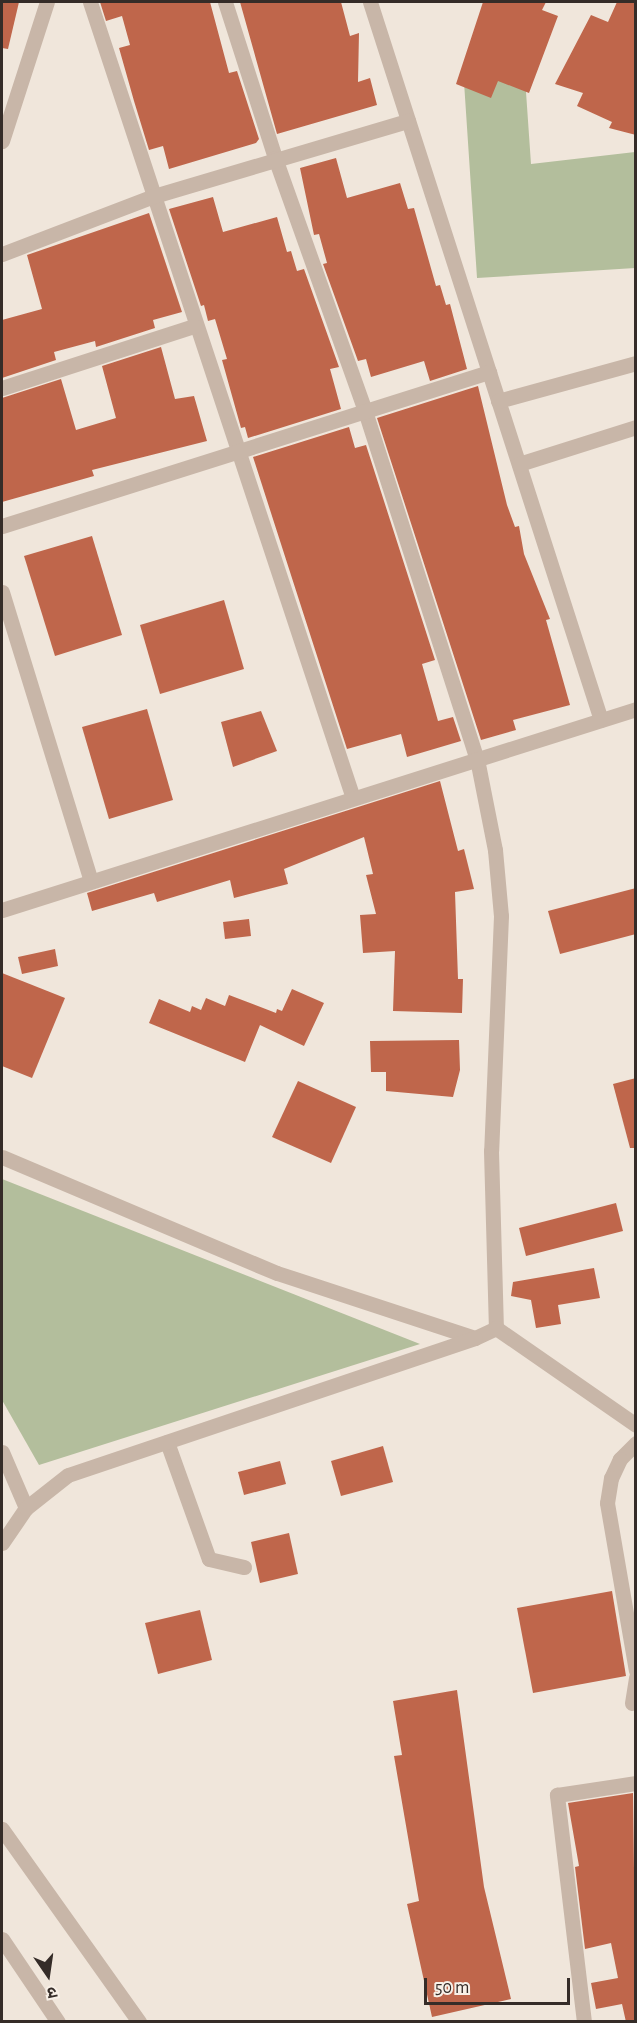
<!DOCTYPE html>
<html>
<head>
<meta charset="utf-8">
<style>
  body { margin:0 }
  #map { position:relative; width:637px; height:2023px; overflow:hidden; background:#f0e6db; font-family:"Alegreya Sans","Noto Sans Devanagari",sans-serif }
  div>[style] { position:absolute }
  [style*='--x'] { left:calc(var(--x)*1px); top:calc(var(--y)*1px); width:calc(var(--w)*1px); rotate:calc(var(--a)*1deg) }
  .green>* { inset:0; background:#b3be9c }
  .building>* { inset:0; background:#bf664b }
  .minor>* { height:15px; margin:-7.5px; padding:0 7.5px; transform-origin:7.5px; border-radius:7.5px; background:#c8b6a8 }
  span { translate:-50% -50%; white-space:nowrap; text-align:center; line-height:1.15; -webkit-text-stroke:4.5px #f8f0e7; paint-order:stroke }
  .frame { position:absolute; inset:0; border:3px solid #352c28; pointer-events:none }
  .north { position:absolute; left:18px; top:1945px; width:60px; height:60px; -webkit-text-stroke:4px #f8f0e7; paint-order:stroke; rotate:167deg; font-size:16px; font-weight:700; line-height:24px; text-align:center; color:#352c28 }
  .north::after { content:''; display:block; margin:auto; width:21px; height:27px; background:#352c28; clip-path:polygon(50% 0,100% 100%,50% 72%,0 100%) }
  .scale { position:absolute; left:424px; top:1978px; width:146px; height:27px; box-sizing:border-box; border:3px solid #352c28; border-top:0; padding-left:8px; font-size:18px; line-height:21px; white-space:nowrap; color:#352c28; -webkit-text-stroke:4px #f8f0e7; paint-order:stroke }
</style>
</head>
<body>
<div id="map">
  <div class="green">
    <div style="clip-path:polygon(524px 63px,531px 164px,635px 152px,635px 268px,477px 278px,463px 67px)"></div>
    <div style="clip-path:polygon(2px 1179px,420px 1344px,39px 1465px,2px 1400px)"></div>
  </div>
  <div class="building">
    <div style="clip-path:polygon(2px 2px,19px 2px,8px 49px,2px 48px)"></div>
    <div style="clip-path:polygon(100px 2px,210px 2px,229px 73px,237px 71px,259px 139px,256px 143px,169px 169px,163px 146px,149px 150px,134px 101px,119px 48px,130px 45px,122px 16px,106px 21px)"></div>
    <div style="clip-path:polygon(240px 2px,341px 2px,350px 36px,359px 33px,358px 82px,370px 78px,377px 105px,277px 134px)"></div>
    <div style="clip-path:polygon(483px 2px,546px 2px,542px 10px,558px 16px,529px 93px,498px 81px,491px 98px,456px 84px)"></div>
    <div style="clip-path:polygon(617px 2px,636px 2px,636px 135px,609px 128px,612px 122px,577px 106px,583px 93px,555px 84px,591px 15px,608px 22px)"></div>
    <div style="clip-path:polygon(336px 158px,347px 198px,400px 183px,408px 209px,414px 208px,436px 286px,440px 285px,446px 305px,450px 304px,467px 369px,430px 381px,424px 361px,371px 377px,366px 359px,358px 361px,323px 264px,327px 263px,319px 234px,314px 235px,300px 168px)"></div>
    <div style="clip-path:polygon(213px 197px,223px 232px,277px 217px,287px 252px,291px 251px,297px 271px,304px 269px,339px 367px,330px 369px,341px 409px,248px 438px,245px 427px,241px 428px,222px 360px,227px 359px,215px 319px,208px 321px,204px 305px,201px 306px,169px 209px)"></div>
    <div style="clip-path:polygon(149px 213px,182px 312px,153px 320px,155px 328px,96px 347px,95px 341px,54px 352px,56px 360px,2px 378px,2px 320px,42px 309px,27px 255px)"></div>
    <div style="clip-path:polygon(161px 347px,175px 399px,194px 396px,207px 441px,92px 470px,94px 476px,2px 502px,2px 398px,61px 379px,76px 430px,116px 418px,102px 366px)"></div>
    <div style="clip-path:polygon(478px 386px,507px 505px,515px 527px,519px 526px,524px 554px,550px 619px,546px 620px,570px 705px,513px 720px,516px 730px,481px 740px,377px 418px)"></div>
    <div style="clip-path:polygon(349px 427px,355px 448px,366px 445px,435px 660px,422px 664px,438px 721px,453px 717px,461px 741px,407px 757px,401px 734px,347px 749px,253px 457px)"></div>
    <div style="clip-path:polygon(92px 536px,122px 635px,55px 656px,24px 556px)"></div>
    <div style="clip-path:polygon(224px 600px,244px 669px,160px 694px,140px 625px)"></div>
    <div style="clip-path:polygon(147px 709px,173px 800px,109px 819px,82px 727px)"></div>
    <div style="clip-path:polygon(261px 711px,277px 751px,233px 767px,221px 722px)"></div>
    <div style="clip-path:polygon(440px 781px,458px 851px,464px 849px,474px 889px,455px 892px,458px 979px,463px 979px,462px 1013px,393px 1011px,395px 951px,363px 953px,360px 915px,376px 914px,366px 875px,373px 874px,364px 837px,284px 869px,288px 884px,234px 898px,230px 880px,157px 902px,154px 893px,92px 911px,87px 893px)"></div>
    <div style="clip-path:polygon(636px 888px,636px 934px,560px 954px,548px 911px)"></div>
    <div style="clip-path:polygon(249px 919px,251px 936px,225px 939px,223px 922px)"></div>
    <div style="clip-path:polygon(55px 949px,58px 966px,22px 974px,18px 957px)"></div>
    <div style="clip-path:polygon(2px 973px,65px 998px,32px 1078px,2px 1066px)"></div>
    <div style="clip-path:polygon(292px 989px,324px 1003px,304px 1046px,260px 1025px,245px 1062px,149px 1023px,159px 999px,190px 1012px,192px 1006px,201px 1010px,206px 998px,225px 1006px,229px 995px,276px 1013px,277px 1009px,282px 1011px)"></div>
    <div style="clip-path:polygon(459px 1040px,460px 1070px,453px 1097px,386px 1091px,386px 1072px,371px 1072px,370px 1041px)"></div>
    <div style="clip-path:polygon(636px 1078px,636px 1148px,630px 1148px,613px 1084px)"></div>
    <div style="clip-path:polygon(298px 1081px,356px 1107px,331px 1163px,272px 1137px)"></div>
    <div style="clip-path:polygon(616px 1203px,623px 1231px,526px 1256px,519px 1228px)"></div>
    <div style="clip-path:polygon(594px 1268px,600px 1298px,558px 1305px,561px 1324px,536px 1328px,531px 1300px,511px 1296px,513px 1282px)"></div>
    <div style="clip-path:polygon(383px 1446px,393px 1482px,341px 1496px,331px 1461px)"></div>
    <div style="clip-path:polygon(280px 1461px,286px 1484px,244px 1495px,238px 1472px)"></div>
    <div style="clip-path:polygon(289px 1533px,298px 1574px,260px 1583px,251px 1542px)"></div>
    <div style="clip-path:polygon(612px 1591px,626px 1676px,533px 1693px,517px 1608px)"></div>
    <div style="clip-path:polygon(200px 1610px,212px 1660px,158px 1674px,145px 1623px)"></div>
    <div style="clip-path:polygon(457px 1690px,484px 1887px,511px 1999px,432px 2017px,407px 1904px,419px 1901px,394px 1756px,402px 1755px,393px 1701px)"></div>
    <div style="clip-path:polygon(633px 1793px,636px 2022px,626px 2022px,622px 2004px,596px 2009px,591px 1983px,618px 1978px,611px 1943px,585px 1949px,575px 1867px,579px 1866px,568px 1803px)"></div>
  </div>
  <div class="minor">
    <div style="--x:90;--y:2;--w:838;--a:71.72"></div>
    <div style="--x:225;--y:2;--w:164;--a:72.2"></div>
    <div style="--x:275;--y:158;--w:269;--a:70.4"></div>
    <div style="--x:365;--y:411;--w:366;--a:72.2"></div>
    <div style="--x:477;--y:759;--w:93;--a:78.8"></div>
    <div style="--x:495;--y:850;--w:66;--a:84.8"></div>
    <div style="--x:501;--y:916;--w:235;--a:92.4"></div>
    <div style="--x:491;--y:1151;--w:177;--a:88.4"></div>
    <div style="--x:370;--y:2;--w:754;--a:72.17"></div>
    <div style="--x:2;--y:141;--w:146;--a:-72.1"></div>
    <div style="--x:2;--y:254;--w:163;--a:-20.9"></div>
    <div style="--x:154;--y:196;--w:265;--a:-16.5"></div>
    <div style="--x:2;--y:388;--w:202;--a:-17.9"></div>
    <div style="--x:498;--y:401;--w:143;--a:-15.4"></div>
    <div style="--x:519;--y:464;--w:123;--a:-17.5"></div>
    <div style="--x:2;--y:526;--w:511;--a:-17.55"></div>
    <div style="--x:2;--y:592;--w:302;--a:72.9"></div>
    <div style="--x:2;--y:910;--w:665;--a:-17.59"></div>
    <div style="--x:2;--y:1157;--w:298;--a:22.9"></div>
    <div style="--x:277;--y:1273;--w:208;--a:18.2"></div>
    <div style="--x:475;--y:1338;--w:23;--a:-25"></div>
    <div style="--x:496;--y:1328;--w:170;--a:34.7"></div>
    <div style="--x:167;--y:1442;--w:124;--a:70.3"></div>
    <div style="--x:209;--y:1559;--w:36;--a:13"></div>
    <div style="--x:636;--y:1443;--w:23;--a:135"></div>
    <div style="--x:620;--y:1459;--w:21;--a:115"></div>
    <div style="--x:611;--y:1478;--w:25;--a:99"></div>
    <div style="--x:607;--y:1503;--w:170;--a:80.2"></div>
    <div style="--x:2;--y:1452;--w:61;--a:66.8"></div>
    <div style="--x:2;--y:1543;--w:42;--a:-55.6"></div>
    <div style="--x:26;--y:1508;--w:53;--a:-38.2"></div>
    <div style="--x:68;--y:1475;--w:429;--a:-18.6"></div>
    <div style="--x:632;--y:1703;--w:26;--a:-81"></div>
    <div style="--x:2;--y:1829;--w:237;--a:54.6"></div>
    <div style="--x:2;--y:1939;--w:100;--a:56"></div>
    <div style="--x:584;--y:2022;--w:229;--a:-96.8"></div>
    <div style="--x:557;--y:1795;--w:80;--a:-8.6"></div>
  </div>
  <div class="frame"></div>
  <div class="north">उ</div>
  <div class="scale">50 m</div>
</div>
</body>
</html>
